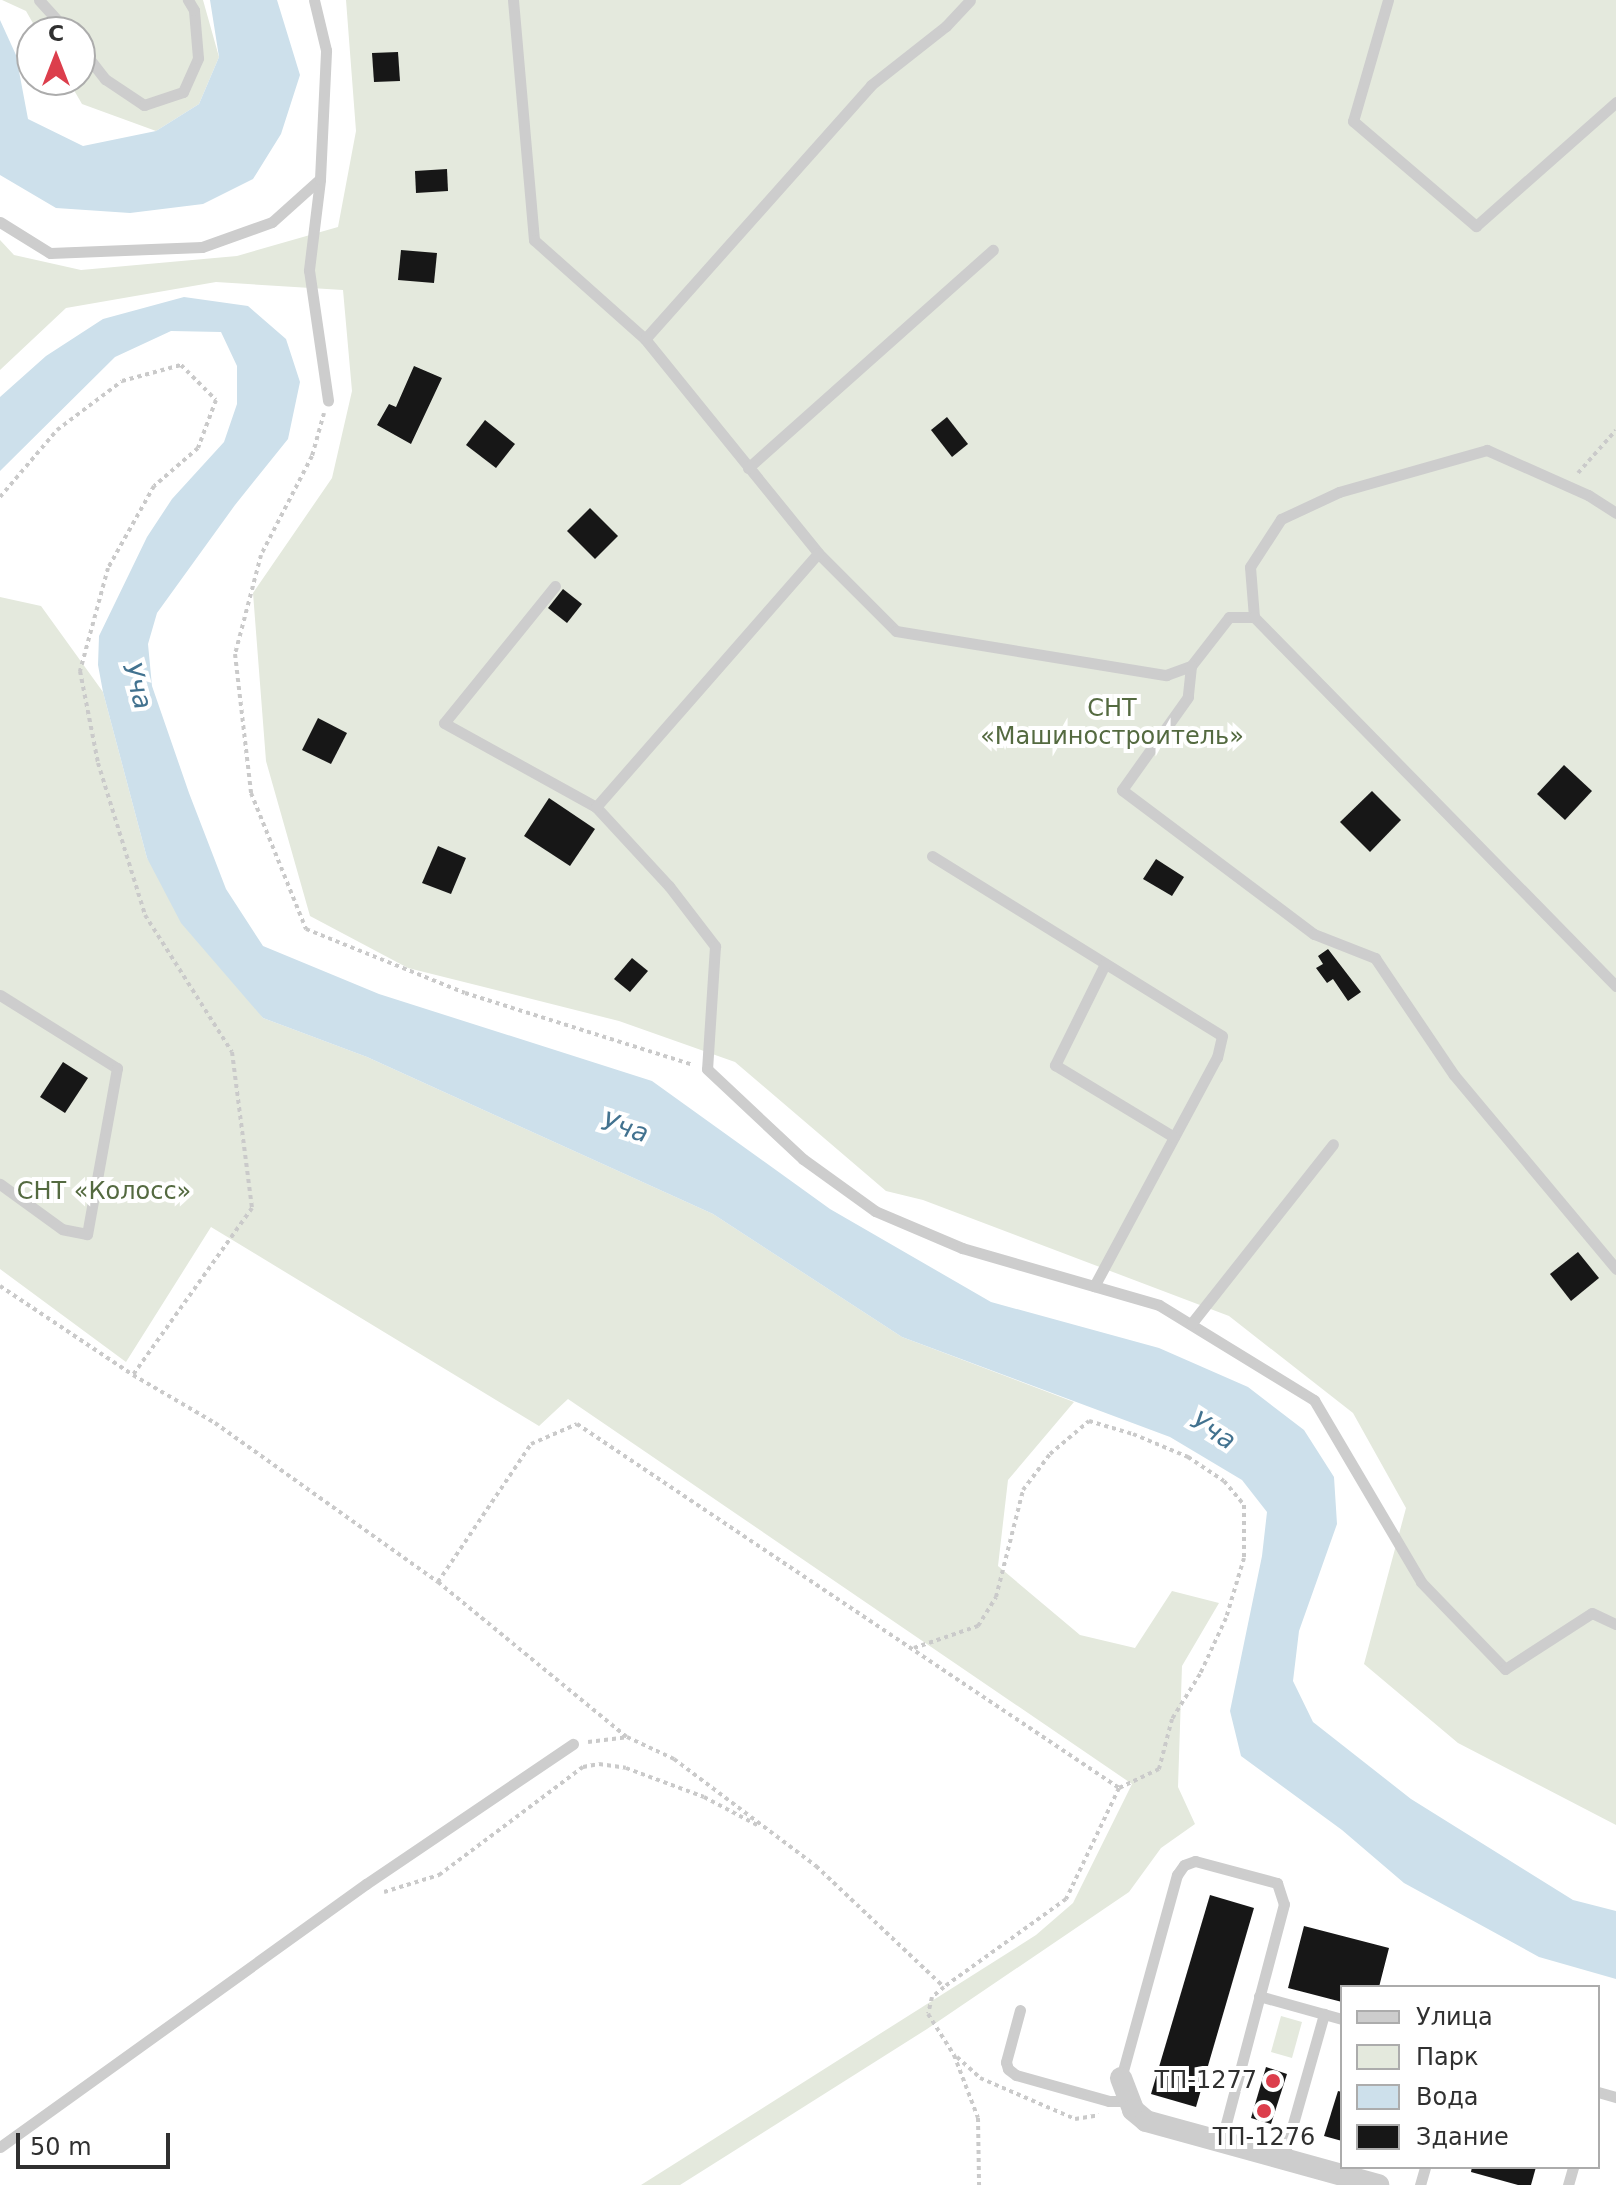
<!DOCTYPE html>
<html>
<head>
<meta charset="utf-8">
<style>
  body { margin:0 }
  #map { position:relative; width:1616px; height:2185px; overflow:hidden; background:#fff; font-family:"DejaVu Sans",sans-serif }
  div>[style] { position:absolute }
  [style*='--x'] { left:calc(var(--x)*1px); top:calc(var(--y)*1px); width:calc(var(--w)*1px); rotate:calc(var(--a)*1deg) }
  .green>* { inset:0; background:#e4e9dd }
  .water>* { inset:0; background:#cde0eb }
  .building>* { inset:0; background:#171717 }
  .path>* { height:4px; margin-top:-2px; transform-origin:0; background:repeating-linear-gradient(90deg,#cacaca 0 4px,transparent 0 8px) }
  .lane>* { height:11px; margin:-5.5px; padding:0 5.5px; transform-origin:5.5px; border-radius:5.5px; background:#cdcdcd }
  .street>* { height:22px; margin:-11px; padding:0 11px; transform-origin:11px; border-radius:11px; background:#cdcdcd }
  .dots>* { width:22px; height:22px; translate:-50% -50%; box-sizing:border-box; border:4px solid #fff; border-radius:50% }
  span { translate:-50% -50%; white-space:nowrap; text-align:center; line-height:1.15; -webkit-text-stroke:8px #fff; paint-order:stroke }
  .park-label { font-size:24px; color:#546a40 }
  .poi-label { font-size:24px; color:#303030 }
  .right { translate:-100% -50%; text-align:right }
  .water-label { font-size:26px; color:#42728f; font-style:italic }
  .legend { position:absolute; left:1340px; top:1985px; width:260px; height:184px; box-sizing:border-box; background:#fff; border:2px solid #acacac; margin:0; padding:10px 14px; list-style:none; font-size:24px; color:#303030 }
  .legend li { display:flex; align-items:center; gap:16px; height:40px }
  .legend b { width:40px; border:2px solid #acacac }
  .north { position:absolute; left:16px; top:16px; width:80px; height:80px; box-sizing:border-box; background:#fff; border:2px solid #acacac; border-radius:50%; rotate:0deg; font-size:22px; font-weight:700; line-height:32px; text-align:center; color:#303030 }
  .north::after { content:''; display:block; margin:auto; width:28px; height:36px; background:#dc3e4c; clip-path:polygon(50% 0,100% 100%,50% 72%,0 100%) }
  .scale { position:absolute; left:16px; top:2133px; width:154px; height:36px; box-sizing:border-box; border:4px solid #303030; border-top:0; padding-left:10px; font-size:24px; line-height:28px; white-space:nowrap; color:#303030; -webkit-text-stroke:6px #fff; paint-order:stroke }
</style>
</head>
<body>
<div id="map">
  <div class="green">
    <div style="clip-path:polygon(2px 0,203px 0,219px 57px,199px 104px,156px 131px,82px 104px,68px 80px,80px 80px,80px 32px,38px 32px,26px 11px)"></div>
    <div style="clip-path:polygon(346px 0,1616px 0,1616px 1825px,1458px 1743px,1364px 1664px,1406px 1508px,1353px 1413px,1229px 1316px,923px 1200px,886px 1191px,735px 1062px,619px 1021px,408px 968px,310px 916px,266px 761px,253px 593px,332px 478px,352px 391px,343px 290px,216px 282px,66px 308px,0 370px,0 240px,14px 255px,81px 270px,237px 256px,338px 227px,356px 131px)"></div>
    <div style="clip-path:polygon(0 597px,41px 606px,103px 692px,147px 858px,263px 1018px,367px 1057px,713px 1214px,902px 1337px,1074px 1402px,1008px 1480px,998px 1566px,1080px 1635px,1135px 1648px,1172px 1591px,1219px 1603px,1182px 1666px,1178px 1787px,1195px 1824px,1161px 1848px,1129px 1892px,927px 2029px,680px 2185px,641px 2185px,1036px 1935px,1073px 1903px,1132px 1784px,568px 1399px,539px 1426px,211px 1227px,126px 1362px,0 1269px)"></div>
    <div style="clip-path:polygon(1281px 2016px,1302px 2022px,1292px 2058px,1271px 2052px)"></div>
  </div>
  <div class="water">
    <div style="clip-path:polygon(210px 0,277px 0,300px 75px,281px 134px,253px 179px,203px 204px,130px 213px,56px 208px,0 175px,0 20px,16px 55px,28px 119px,83px 146px,156px 131px,199px 104px,219px 57px)"></div>
    <div style="clip-path:polygon(184px 297px,248px 306px,286px 339px,300px 382px,288px 439px,235px 505px,157px 613px,148px 644px,152px 686px,189px 793px,226px 889px,263px 946px,379px 994px,652px 1081px,830px 1209px,991px 1302px,1159px 1348px,1248px 1387px,1304px 1430px,1334px 1477px,1337px 1524px,1299px 1631px,1293px 1681px,1313px 1722px,1411px 1799px,1573px 1900px,1616px 1911px,1616px 1979px,1539px 1957px,1404px 1883px,1342px 1830px,1241px 1756px,1230px 1711px,1262px 1556px,1267px 1512px,1242px 1480px,1170px 1437px,902px 1337px,713px 1214px,367px 1057px,263px 1018px,181px 923px,147px 858px,103px 692px,98px 665px,99px 636px,147px 537px,172px 499px,224px 442px,237px 404px,237px 366px,221px 332px,171px 331px,115px 357px,0 471px,0 397px,46px 356px,103px 319px)"></div>
  </div>
  <div class="building">
    <div style="clip-path:polygon(398px 52px,400px 81px,374px 82px,372px 53px)"></div>
    <div style="clip-path:polygon(447px 169px,448px 191px,416px 193px,415px 171px)"></div>
    <div style="clip-path:polygon(401px 250px,437px 253px,434px 283px,398px 280px)"></div>
    <div style="clip-path:polygon(414px 366px,442px 378px,411px 444px,377px 425px,389px 404px,396px 407px)"></div>
    <div style="clip-path:polygon(947px 417px,968px 444px,952px 457px,931px 430px)"></div>
    <div style="clip-path:polygon(485px 420px,515px 444px,496px 468px,466px 445px)"></div>
    <div style="clip-path:polygon(590px 508px,618px 536px,595px 559px,567px 531px)"></div>
    <div style="clip-path:polygon(563px 589px,582px 604px,567px 623px,548px 608px)"></div>
    <div style="clip-path:polygon(318px 718px,347px 733px,331px 764px,302px 750px)"></div>
    <div style="clip-path:polygon(1564px 765px,1592px 791px,1565px 820px,1537px 794px)"></div>
    <div style="clip-path:polygon(1372px 791px,1401px 820px,1370px 852px,1340px 822px)"></div>
    <div style="clip-path:polygon(549px 798px,595px 829px,570px 866px,524px 836px)"></div>
    <div style="clip-path:polygon(438px 846px,466px 858px,451px 894px,422px 883px)"></div>
    <div style="clip-path:polygon(1156px 859px,1184px 877px,1172px 896px,1143px 879px)"></div>
    <div style="clip-path:polygon(1328px 949px,1361px 992px,1348px 1001px,1333px 979px,1327px 983px,1316px 968px,1323px 964px,1318px 956px)"></div>
    <div style="clip-path:polygon(632px 958px,648px 971px,630px 992px,614px 979px)"></div>
    <div style="clip-path:polygon(63px 1062px,88px 1078px,65px 1113px,40px 1097px)"></div>
    <div style="clip-path:polygon(1578px 1252px,1599px 1278px,1571px 1301px,1550px 1274px)"></div>
    <div style="clip-path:polygon(1210px 1895px,1254px 1908px,1196px 2107px,1151px 2094px)"></div>
    <div style="clip-path:polygon(1304px 1926px,1389px 1948px,1379px 1987px,1342px 1987px,1342px 2002px,1288px 1988px)"></div>
    <div style="clip-path:polygon(1266px 2067px,1287px 2074px,1271px 2124px,1251px 2118px)"></div>
    <div style="clip-path:polygon(1338px 2091px,1342px 2092px,1342px 2141px,1324px 2136px)"></div>
    <div style="clip-path:polygon(1472px 2167px,1536px 2167px,1531px 2185px,1518px 2185px,1471px 2172px)"></div>
  </div>
  <div class="path">
    <div style="--x:324;--y:413;--w:45;--a:105.6"></div>
    <div style="--x:312;--y:456;--w:111;--a:117.3"></div>
    <div style="--x:261;--y:555;--w:102;--a:104.7"></div>
    <div style="--x:235;--y:654;--w:140;--a:83.4"></div>
    <div style="--x:251;--y:793;--w:147;--a:68"></div>
    <div style="--x:306;--y:929;--w:171;--a:21.9"></div>
    <div style="--x:465;--y:993;--w:239;--a:17.5"></div>
    <div style="--x:1578;--y:473;--w:57;--a:-48.5"></div>
    <div style="--x:0;--y:497;--w:88;--a:-49.6"></div>
    <div style="--x:57;--y:430;--w:81;--a:-37"></div>
    <div style="--x:122;--y:381;--w:61;--a:-15.2"></div>
    <div style="--x:181;--y:365;--w:49;--a:45"></div>
    <div style="--x:216;--y:400;--w:51;--a:110.6"></div>
    <div style="--x:198;--y:448;--w:58;--a:139.2"></div>
    <div style="--x:154;--y:486;--w:94;--a:119.3"></div>
    <div style="--x:108;--y:568;--w:107;--a:105.2"></div>
    <div style="--x:80;--y:671;--w:94;--a:78.9"></div>
    <div style="--x:98;--y:763;--w:159;--a:72.8"></div>
    <div style="--x:145;--y:915;--w:162;--a:57.6"></div>
    <div style="--x:232;--y:1052;--w:157;--a:82.7"></div>
    <div style="--x:252;--y:1208;--w:205;--a:125.5"></div>
    <div style="--x:0;--y:1286;--w:160;--a:33.8"></div>
    <div style="--x:133;--y:1375;--w:95;--a:30.3"></div>
    <div style="--x:215;--y:1423;--w:274;--a:35.5"></div>
    <div style="--x:438;--y:1582;--w:244;--a:39.4"></div>
    <div style="--x:438;--y:1582;--w:166;--a:-56"></div>
    <div style="--x:531;--y:1444;--w:50;--a:-23.5"></div>
    <div style="--x:577;--y:1424;--w:653;--a:33.88"></div>
    <div style="--x:914;--y:1648;--w:68;--a:-19"></div>
    <div style="--x:978;--y:1626;--w:34;--a:-58"></div>
    <div style="--x:996;--y:1597;--w:110;--a:-75.8"></div>
    <div style="--x:1023;--y:1490;--w:45;--a:-53.1"></div>
    <div style="--x:1050;--y:1454;--w:51;--a:-40.2"></div>
    <div style="--x:1089;--y:1421;--w:46;--a:16.5"></div>
    <div style="--x:1133;--y:1434;--w:60;--a:22.7"></div>
    <div style="--x:1188;--y:1457;--w:43;--a:33.7"></div>
    <div style="--x:1224;--y:1481;--w:31;--a:50"></div>
    <div style="--x:1244;--y:1505;--w:53;--a:90"></div>
    <div style="--x:1244;--y:1558;--w:63;--a:106.7"></div>
    <div style="--x:1226;--y:1618;--w:62;--a:114.9"></div>
    <div style="--x:1200;--y:1674;--w:53;--a:121.9"></div>
    <div style="--x:1172;--y:1719;--w:52;--a:104.6"></div>
    <div style="--x:1159;--y:1769;--w:44;--a:154.6"></div>
    <div style="--x:1119;--y:1788;--w:123;--a:115.5"></div>
    <div style="--x:1066;--y:1899;--w:150;--a:144.2"></div>
    <div style="--x:588;--y:1742;--w:39;--a:-7"></div>
    <div style="--x:627;--y:1737;--w:52;--a:25.1"></div>
    <div style="--x:674;--y:1759;--w:178;--a:37"></div>
    <div style="--x:816;--y:1866;--w:176;--a:43.4"></div>
    <div style="--x:944;--y:1987;--w:16;--a:140"></div>
    <div style="--x:932;--y:1997;--w:17;--a:103"></div>
    <div style="--x:928;--y:2014;--w:49;--a:57.6"></div>
    <div style="--x:954;--y:2055;--w:67;--a:69.1"></div>
    <div style="--x:978;--y:2118;--w:67;--a:89.1"></div>
    <div style="--x:384;--y:1892;--w:58;--a:-17.2"></div>
    <div style="--x:439;--y:1875;--w:180;--a:-36.9"></div>
    <div style="--x:583;--y:1767;--w:16;--a:-11"></div>
    <div style="--x:599;--y:1764;--w:27;--a:8"></div>
    <div style="--x:626;--y:1768;--w:83;--a:20.4"></div>
    <div style="--x:704;--y:1797;--w:62;--a:27.8"></div>
    <div style="--x:957;--y:2057;--w:31;--a:42"></div>
    <div style="--x:980;--y:2078;--w:103;--a:23.3"></div>
    <div style="--x:1075;--y:2119;--w:24;--a:-9"></div>
  </div>
  <div class="lane">
    <div style="--x:39;--y:0;--w:43;--a:47.8"></div>
    <div style="--x:513;--y:0;--w:241;--a:85"></div>
    <div style="--x:534;--y:240;--w:149;--a:41.7"></div>
    <div style="--x:645;--y:339;--w:275;--a:51"></div>
    <div style="--x:818;--y:553;--w:110;--a:45"></div>
    <div style="--x:896;--y:631;--w:274;--a:9.3"></div>
    <div style="--x:1166;--y:675;--w:27;--a:-20"></div>
    <div style="--x:1191;--y:666;--w:62;--a:-52.2"></div>
    <div style="--x:1229;--y:617;--w:25;--a:0"></div>
    <div style="--x:1388;--y:0;--w:126;--a:106.1"></div>
    <div style="--x:1353;--y:121;--w:162;--a:40.5"></div>
    <div style="--x:1476;--y:226;--w:187;--a:-41.5"></div>
    <div style="--x:80;--y:47;--w:41;--a:52"></div>
    <div style="--x:105;--y:79;--w:47;--a:33.7"></div>
    <div style="--x:144;--y:105;--w:41;--a:-18.4"></div>
    <div style="--x:183;--y:92;--w:37;--a:-66"></div>
    <div style="--x:198;--y:58;--w:48;--a:-94.8"></div>
    <div style="--x:194;--y:10;--w:12;--a:-121"></div>
    <div style="--x:320;--y:180;--w:91;--a:97"></div>
    <div style="--x:309;--y:270;--w:132;--a:81.7"></div>
    <div style="--x:0;--y:222;--w:59;--a:31.8"></div>
    <div style="--x:50;--y:253;--w:152;--a:-2.3"></div>
    <div style="--x:202;--y:247;--w:74;--a:-19.7"></div>
    <div style="--x:272;--y:222;--w:64;--a:-41.9"></div>
    <div style="--x:320;--y:179;--w:129;--a:-87.3"></div>
    <div style="--x:326;--y:50;--w:51;--a:-103.5"></div>
    <div style="--x:645;--y:339;--w:340;--a:-48.3"></div>
    <div style="--x:871;--y:85;--w:95;--a:-38.2"></div>
    <div style="--x:946;--y:26;--w:35;--a:-47"></div>
    <div style="--x:748;--y:468;--w:328;--a:-41.7"></div>
    <div style="--x:1616;--y:513;--w:33;--a:-147"></div>
    <div style="--x:1588;--y:495;--w:111;--a:-156"></div>
    <div style="--x:1487;--y:450;--w:154;--a:164.2"></div>
    <div style="--x:1339;--y:492;--w:64;--a:155"></div>
    <div style="--x:1281;--y:519;--w:57;--a:122.9"></div>
    <div style="--x:1250;--y:567;--w:50;--a:85.4"></div>
    <div style="--x:1254;--y:617;--w:517;--a:45.55"></div>
    <div style="--x:555;--y:586;--w:176;--a:129"></div>
    <div style="--x:444;--y:723;--w:174;--a:28.9"></div>
    <div style="--x:596;--y:807;--w:108;--a:47.3"></div>
    <div style="--x:669;--y:886;--w:76;--a:52.5"></div>
    <div style="--x:715;--y:946;--w:123;--a:93.7"></div>
    <div style="--x:707;--y:1069;--w:132;--a:43.2"></div>
    <div style="--x:803;--y:1159;--w:89;--a:35.8"></div>
    <div style="--x:875;--y:1211;--w:95;--a:23"></div>
    <div style="--x:962;--y:1248;--w:205;--a:16.1"></div>
    <div style="--x:1159;--y:1305;--w:182;--a:31.5"></div>
    <div style="--x:1314;--y:1400;--w:211;--a:59.5"></div>
    <div style="--x:1421;--y:1582;--w:121;--a:46"></div>
    <div style="--x:1505;--y:1669;--w:103;--a:-32.8"></div>
    <div style="--x:1592;--y:1613;--w:26;--a:25"></div>
    <div style="--x:1191;--y:666;--w:31;--a:96"></div>
    <div style="--x:1188;--y:697;--w:114;--a:125.4"></div>
    <div style="--x:1122;--y:790;--w:240;--a:36.9"></div>
    <div style="--x:1314;--y:934;--w:66;--a:21.5"></div>
    <div style="--x:1375;--y:958;--w:141;--a:56"></div>
    <div style="--x:1454;--y:1075;--w:253;--a:50.1"></div>
    <div style="--x:596;--y:807;--w:337;--a:-48.8"></div>
    <div style="--x:932;--y:856;--w:341;--a:31.8"></div>
    <div style="--x:1222;--y:1036;--w:22;--a:103"></div>
    <div style="--x:1217;--y:1057;--w:260;--a:118.2"></div>
    <div style="--x:1105;--y:964;--w:113;--a:116.3"></div>
    <div style="--x:1055;--y:1065;--w:139;--a:31.2"></div>
    <div style="--x:0;--y:995;--w:138;--a:32"></div>
    <div style="--x:117;--y:1068;--w:169;--a:100.2"></div>
    <div style="--x:87;--y:1234;--w:25;--a:-169"></div>
    <div style="--x:62;--y:1229;--w:77;--a:-144"></div>
    <div style="--x:1191;--y:1324;--w:229;--a:-51.7"></div>
    <div style="--x:1259;--y:1996;--w:86;--a:15.5"></div>
    <div style="--x:1020;--y:2010;--w:54;--a:105.1"></div>
    <div style="--x:1006;--y:2062;--w:7;--a:74"></div>
    <div style="--x:1008;--y:2069;--w:10;--a:37"></div>
    <div style="--x:1016;--y:2075;--w:97;--a:15.6"></div>
    <div style="--x:1109;--y:2101;--w:20;--a:0"></div>
    <div style="--x:1121;--y:2078;--w:211;--a:-74.6"></div>
    <div style="--x:1177;--y:1875;--w:12;--a:-55"></div>
    <div style="--x:1184;--y:1865;--w:12;--a:-20"></div>
    <div style="--x:1195;--y:1861;--w:85;--a:15"></div>
    <div style="--x:1277;--y:1883;--w:22;--a:72"></div>
    <div style="--x:1284;--y:1904;--w:246;--a:104.8"></div>
    <div style="--x:1598;--y:2092;--w:19;--a:16"></div>
    <div style="--x:0;--y:2147;--w:451;--a:-35.7"></div>
    <div style="--x:366;--y:1884;--w:250;--a:-34.1"></div>
    <div style="--x:1283;--y:2159;--w:151;--a:-74.2"></div>
    <div style="--x:1420;--y:2185;--w:19;--a:-74"></div>
    <div style="--x:1568;--y:2185;--w:19;--a:-74"></div>
  </div>
  <div class="street">
    <div style="--x:1121;--y:2078;--w:34;--a:69"></div>
    <div style="--x:1133;--y:2110;--w:17;--a:40"></div>
    <div style="--x:1146;--y:2121;--w:241;--a:15.4"></div>
  </div>
  <div class="dots">
    <div style="left:1273px;top:2081px;background:#dc3e4c"></div>
    <div style="left:1264px;top:2111px;background:#dc3e4c"></div>
  </div>
  <div class="park-label">
    <span style="left:1112px;top:723px">СНТ<br>«Машиностроитель»</span>
    <span style="left:104px;top:1192px">СНТ «Колосс»</span>
  </div>
  <div class="poi-label">
    <span class="right" style="left:1257px;top:2081px">ТП-1277</span>
    <span style="left:1264px;top:2138px">ТП-1276</span>
  </div>
  <div class="water-label">
    <span style="left:137px;top:686px;rotate:74deg">Уча</span>
    <span style="left:625px;top:1128px;rotate:17deg">Уча</span>
    <span style="left:1213px;top:1431px;rotate:32deg">Уча</span>
  </div>
  <ul class="legend">
  <li><b style="height:10px;background:#cdcdcd"></b>Улица</li>
  <li><b style="height:22px;background:#e4e9dd"></b>Парк</li>
  <li><b style="height:22px;background:#cde0eb"></b>Вода</li>
  <li><b style="height:22px;background:#171717"></b>Здание</li>
  </ul>
  <div class="north">С</div>
  <div class="scale">50 m</div>
</div>
</body>
</html>
